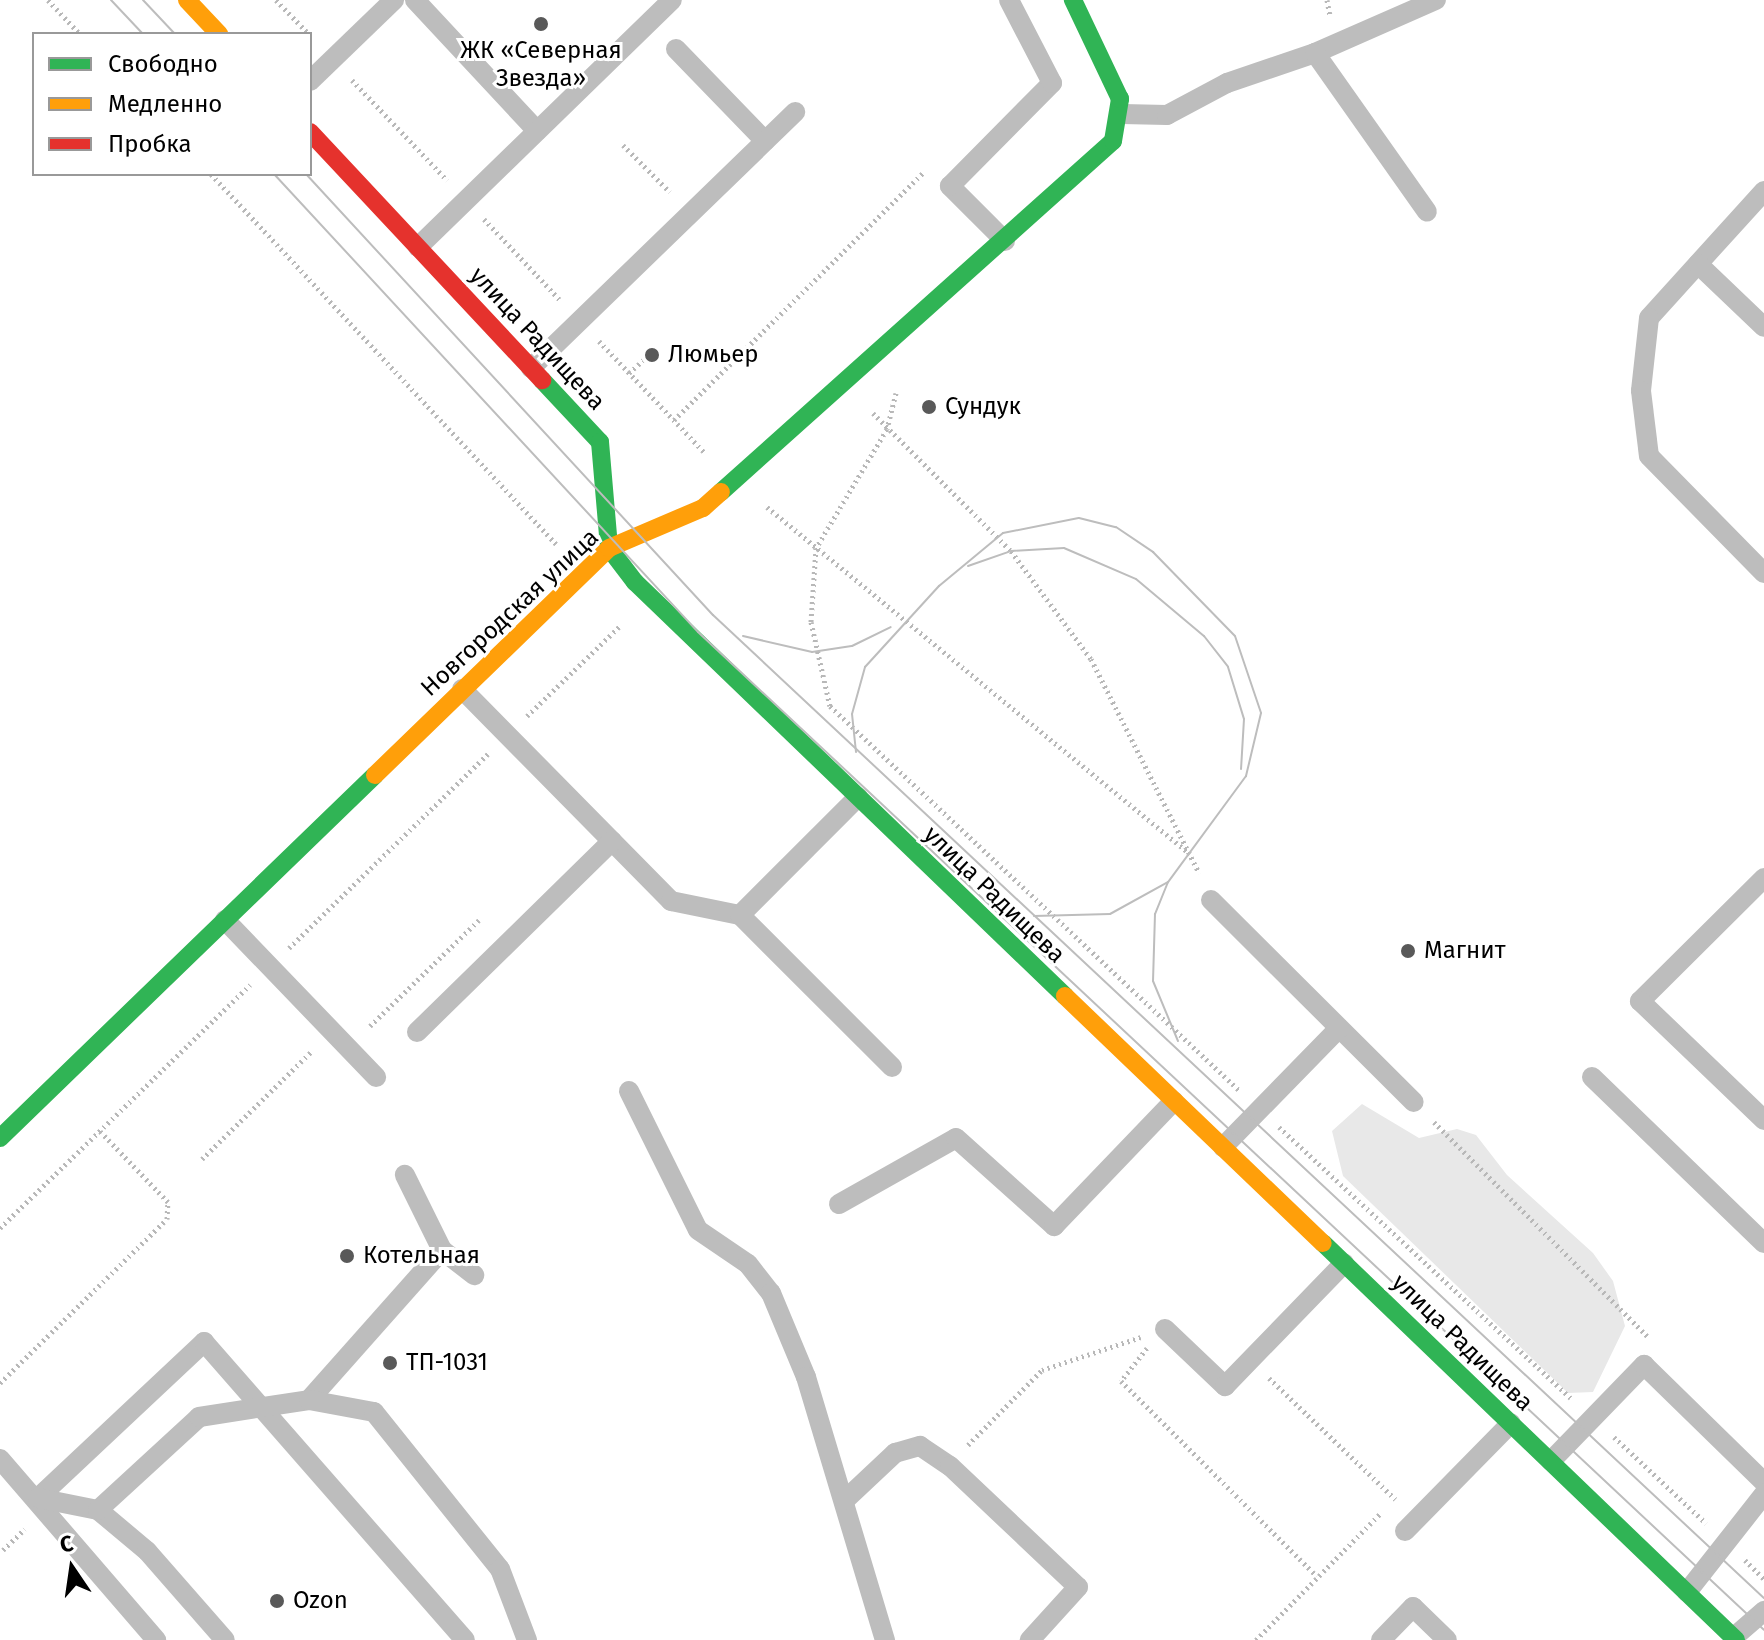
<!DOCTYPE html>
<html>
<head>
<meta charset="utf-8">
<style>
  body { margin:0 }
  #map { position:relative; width:1764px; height:1640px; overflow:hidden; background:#fff; font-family:"Fira Sans",sans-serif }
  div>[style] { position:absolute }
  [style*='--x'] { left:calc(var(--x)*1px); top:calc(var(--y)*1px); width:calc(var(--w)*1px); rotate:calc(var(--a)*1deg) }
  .green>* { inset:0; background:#e8e8e8 }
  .path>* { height:5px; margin-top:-2.5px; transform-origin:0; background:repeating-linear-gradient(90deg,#b8b8b8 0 2px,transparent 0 6px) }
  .lane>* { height:20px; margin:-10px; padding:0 10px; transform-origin:10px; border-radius:10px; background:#bdbdbd }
  .fast>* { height:18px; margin:-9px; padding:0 9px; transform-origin:9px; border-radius:9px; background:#30b455 }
  .slow>* { height:18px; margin:-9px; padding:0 9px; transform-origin:9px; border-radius:9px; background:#ff9f0a }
  .jam>* { height:18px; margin:-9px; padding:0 9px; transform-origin:9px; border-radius:9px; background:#e5322d }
  .tram>* { height:2px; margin:-1px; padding:0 1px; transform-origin:1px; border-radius:1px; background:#bdbdbd }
  .dots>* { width:22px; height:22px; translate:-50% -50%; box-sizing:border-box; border:4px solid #fff; border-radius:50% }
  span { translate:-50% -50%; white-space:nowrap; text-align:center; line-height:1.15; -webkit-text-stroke:6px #fff; paint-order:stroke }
  .poi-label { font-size:24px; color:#000 }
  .left { translate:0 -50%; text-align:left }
  .street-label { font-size:24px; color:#000 }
  .legend { position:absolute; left:32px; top:32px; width:280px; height:144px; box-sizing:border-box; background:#fff; border:2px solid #999; margin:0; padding:10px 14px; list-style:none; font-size:24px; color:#000 }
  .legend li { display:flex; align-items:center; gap:16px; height:40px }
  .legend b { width:40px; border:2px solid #999 }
  .north { position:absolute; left:32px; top:1528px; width:80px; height:80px; -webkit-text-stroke:6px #fff; paint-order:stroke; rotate:347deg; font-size:22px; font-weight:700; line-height:32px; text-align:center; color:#000 }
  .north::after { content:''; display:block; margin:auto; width:28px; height:36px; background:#000; clip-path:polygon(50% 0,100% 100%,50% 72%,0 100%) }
</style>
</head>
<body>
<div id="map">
  <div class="green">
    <div style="clip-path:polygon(1362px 1104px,1419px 1138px,1457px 1129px,1476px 1135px,1507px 1175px,1593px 1253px,1613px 1281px,1625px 1326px,1593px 1392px,1568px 1393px,1343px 1176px,1332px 1131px)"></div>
  </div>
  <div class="path">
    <div style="--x:48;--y:0;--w:47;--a:46.7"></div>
    <div style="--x:276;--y:0;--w:47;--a:45.9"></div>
    <div style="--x:1327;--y:0;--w:15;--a:79"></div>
    <div style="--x:352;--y:80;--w:138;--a:46.5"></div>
    <div style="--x:623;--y:145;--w:66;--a:45"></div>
    <div style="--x:211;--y:174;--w:506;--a:47"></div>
    <div style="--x:484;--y:219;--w:110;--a:46.8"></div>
    <div style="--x:599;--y:341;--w:154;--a:46.6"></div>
    <div style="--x:629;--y:373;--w:27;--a:-42"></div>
    <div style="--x:896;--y:393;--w:37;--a:104"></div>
    <div style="--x:887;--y:429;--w:139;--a:120.8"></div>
    <div style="--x:816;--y:548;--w:74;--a:93.9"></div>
    <div style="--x:811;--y:622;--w:86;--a:77.3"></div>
    <div style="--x:830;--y:706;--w:562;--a:43.2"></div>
    <div style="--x:873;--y:413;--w:195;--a:45"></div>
    <div style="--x:1011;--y:551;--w:134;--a:53.5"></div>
    <div style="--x:1091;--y:659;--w:240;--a:63.2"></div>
    <div style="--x:674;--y:420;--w:351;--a:-44.8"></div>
    <div style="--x:767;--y:507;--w:547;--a:39.36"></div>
    <div style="--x:527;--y:716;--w:129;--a:-44.1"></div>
    <div style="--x:289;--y:948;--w:278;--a:-44.3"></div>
    <div style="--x:370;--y:1026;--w:152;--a:-44.2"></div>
    <div style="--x:1434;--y:1122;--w:302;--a:45.1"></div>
    <div style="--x:1279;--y:1127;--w:398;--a:42.9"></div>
    <div style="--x:202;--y:1159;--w:153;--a:-44.5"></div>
    <div style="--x:0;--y:1228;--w:349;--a:-44.2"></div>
    <div style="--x:1147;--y:1348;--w:42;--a:128.2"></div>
    <div style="--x:1121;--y:1381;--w:276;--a:44.9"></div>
    <div style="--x:1269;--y:1378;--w:175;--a:43.8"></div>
    <div style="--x:0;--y:1383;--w:234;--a:-44.5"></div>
    <div style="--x:167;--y:1219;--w:17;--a:-87"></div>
    <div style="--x:168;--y:1202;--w:98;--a:-133.8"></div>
    <div style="--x:1614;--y:1437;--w:126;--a:43.1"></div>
    <div style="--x:968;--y:1445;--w:105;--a:-45.4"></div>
    <div style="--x:1042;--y:1370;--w:104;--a:-18.4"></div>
    <div style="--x:3;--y:1550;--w:30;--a:-44"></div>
    <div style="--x:1745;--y:1560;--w:27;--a:45"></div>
    <div style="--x:1256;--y:1640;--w:177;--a:-45.5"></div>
  </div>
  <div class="lane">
    <div style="--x:415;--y:0;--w:179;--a:47"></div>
    <div style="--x:676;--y:49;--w:128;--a:45.9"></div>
    <div style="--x:1315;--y:53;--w:132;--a:-23.7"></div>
    <div style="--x:310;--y:81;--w:117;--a:-44"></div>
    <div style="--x:1122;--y:114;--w:45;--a:1.3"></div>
    <div style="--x:1167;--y:115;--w:68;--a:-28.1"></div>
    <div style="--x:1227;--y:83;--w:93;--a:-18.8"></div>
    <div style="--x:1315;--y:53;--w:194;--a:54.8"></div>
    <div style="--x:1764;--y:191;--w:171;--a:132.2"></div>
    <div style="--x:1649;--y:318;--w:73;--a:96.3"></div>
    <div style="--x:1641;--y:391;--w:65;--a:83"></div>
    <div style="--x:1649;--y:456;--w:164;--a:45.5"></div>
    <div style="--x:1005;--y:241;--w:78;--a:-135"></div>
    <div style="--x:950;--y:186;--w:145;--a:-45.3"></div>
    <div style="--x:1052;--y:83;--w:93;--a:-117.4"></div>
    <div style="--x:418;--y:247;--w:354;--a:-44.2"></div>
    <div style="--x:1698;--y:264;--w:91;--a:43.7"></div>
    <div style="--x:531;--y:368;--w:368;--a:-44.1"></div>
    <div style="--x:462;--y:689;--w:298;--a:45.4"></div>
    <div style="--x:671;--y:901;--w:70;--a:11.5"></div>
    <div style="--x:858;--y:797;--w:167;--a:135"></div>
    <div style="--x:740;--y:915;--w:215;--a:45"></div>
    <div style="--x:1764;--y:878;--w:175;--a:135.2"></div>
    <div style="--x:1640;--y:1001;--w:172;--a:43.8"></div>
    <div style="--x:1211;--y:900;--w:286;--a:44.9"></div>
    <div style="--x:225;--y:920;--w:218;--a:46.1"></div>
    <div style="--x:417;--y:1032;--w:273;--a:-44.4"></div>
    <div style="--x:1592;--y:1077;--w:239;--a:44"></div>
    <div style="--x:629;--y:1091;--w:155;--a:63.6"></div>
    <div style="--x:698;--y:1230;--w:60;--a:34.2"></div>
    <div style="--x:748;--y:1264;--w:37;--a:52"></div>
    <div style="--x:771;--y:1293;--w:91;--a:67.4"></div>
    <div style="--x:806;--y:1377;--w:275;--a:73.3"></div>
    <div style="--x:1223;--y:1147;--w:166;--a:-45.7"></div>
    <div style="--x:839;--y:1204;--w:134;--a:-29.4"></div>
    <div style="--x:956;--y:1138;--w:132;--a:41.9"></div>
    <div style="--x:1054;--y:1226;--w:173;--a:-46.2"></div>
    <div style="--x:442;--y:1250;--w:41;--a:38"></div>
    <div style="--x:1165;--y:1329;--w:83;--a:43.5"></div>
    <div style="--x:1225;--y:1386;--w:171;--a:-45.9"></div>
    <div style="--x:309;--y:1400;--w:200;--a:-48.4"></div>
    <div style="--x:442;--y:1250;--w:84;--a:-116.3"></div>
    <div style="--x:0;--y:1459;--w:239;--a:49.2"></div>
    <div style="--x:1551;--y:1461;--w:134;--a:-45.9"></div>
    <div style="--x:1644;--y:1365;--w:168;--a:44.3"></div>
    <div style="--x:38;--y:1498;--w:228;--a:-43.2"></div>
    <div style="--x:204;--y:1342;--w:396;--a:48.8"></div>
    <div style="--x:38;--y:1498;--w:61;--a:11.3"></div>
    <div style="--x:98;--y:1510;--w:64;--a:39.9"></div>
    <div style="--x:147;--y:1551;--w:118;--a:48.8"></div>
    <div style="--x:845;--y:1500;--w:69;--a:-43.2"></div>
    <div style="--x:895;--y:1453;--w:26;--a:-16"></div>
    <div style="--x:920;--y:1446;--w:36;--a:34"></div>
    <div style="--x:950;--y:1466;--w:176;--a:43.4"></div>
    <div style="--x:1078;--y:1587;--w:72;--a:132.2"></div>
    <div style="--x:98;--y:1510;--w:137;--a:-42.6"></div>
    <div style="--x:199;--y:1417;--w:111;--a:-8.8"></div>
    <div style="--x:309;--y:1400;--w:66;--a:10.5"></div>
    <div style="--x:374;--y:1412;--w:201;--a:51.3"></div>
    <div style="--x:500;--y:1569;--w:76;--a:69.2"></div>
    <div style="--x:1405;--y:1531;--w:151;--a:-45.5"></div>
    <div style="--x:1687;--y:1592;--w:125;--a:-51.8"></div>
    <div style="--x:1734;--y:1637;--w:40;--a:-41"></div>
    <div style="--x:1381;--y:1640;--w:46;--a:-45.9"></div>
    <div style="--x:1413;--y:1607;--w:47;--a:44.1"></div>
  </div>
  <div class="fast">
    <div style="--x:542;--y:380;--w:85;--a:46.9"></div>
    <div style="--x:600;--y:442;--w:106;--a:85.1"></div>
    <div style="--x:609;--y:548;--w:43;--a:52.6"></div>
    <div style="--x:635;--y:582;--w:597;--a:43.91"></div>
    <div style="--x:721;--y:492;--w:526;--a:-41.84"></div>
    <div style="--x:1113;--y:141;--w:43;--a:-80.5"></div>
    <div style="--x:1120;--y:99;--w:110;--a:-115.4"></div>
    <div style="--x:0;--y:1138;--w:522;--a:-44.07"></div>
    <div style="--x:1323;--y:1243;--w:573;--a:43.87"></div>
  </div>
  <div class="slow">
    <div style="--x:187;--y:0;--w:47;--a:46.7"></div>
    <div style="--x:375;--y:775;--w:326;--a:-44.1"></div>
    <div style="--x:609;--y:548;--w:102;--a:-23.1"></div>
    <div style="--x:703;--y:508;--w:24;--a:-42"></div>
    <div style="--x:1065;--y:996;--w:357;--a:43.8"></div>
  </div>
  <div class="jam">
    <div style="--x:310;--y:132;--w:340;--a:46.9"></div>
  </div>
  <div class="tram">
    <div style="--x:111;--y:0;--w:47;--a:46.7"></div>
    <div style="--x:143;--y:0;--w:47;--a:46.7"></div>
    <div style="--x:274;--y:174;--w:624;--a:47.21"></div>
    <div style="--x:698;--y:632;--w:1460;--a:43.11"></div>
    <div style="--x:306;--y:174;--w:600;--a:47.3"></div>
    <div style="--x:713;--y:615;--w:1439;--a:43.09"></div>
    <div style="--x:968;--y:566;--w:46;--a:-19.2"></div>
    <div style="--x:1011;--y:551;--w:53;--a:-3.2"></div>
    <div style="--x:1064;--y:548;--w:78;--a:23.3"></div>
    <div style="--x:1136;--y:579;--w:89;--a:40"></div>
    <div style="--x:1204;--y:636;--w:39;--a:52"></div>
    <div style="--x:1228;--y:667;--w:54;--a:72.9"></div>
    <div style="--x:1244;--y:719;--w:50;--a:93.4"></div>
    <div style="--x:743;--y:636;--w:71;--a:13.1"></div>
    <div style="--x:812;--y:652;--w:40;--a:-8.5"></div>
    <div style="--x:852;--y:646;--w:43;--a:-26"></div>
    <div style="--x:856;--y:752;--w:38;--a:-96"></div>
    <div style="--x:852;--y:714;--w:49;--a:-74.5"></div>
    <div style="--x:865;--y:667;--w:110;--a:-47.6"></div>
    <div style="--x:939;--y:586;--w:83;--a:-39.6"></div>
    <div style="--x:1003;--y:533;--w:77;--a:-11.2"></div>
    <div style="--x:1079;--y:518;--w:38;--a:14"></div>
    <div style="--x:1116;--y:527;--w:45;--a:34"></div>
    <div style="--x:1153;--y:552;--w:117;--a:45.7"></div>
    <div style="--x:1235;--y:636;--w:81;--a:71.3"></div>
    <div style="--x:1261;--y:713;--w:65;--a:103.4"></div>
    <div style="--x:1246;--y:776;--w:132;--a:126.3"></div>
    <div style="--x:1168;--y:882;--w:35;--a:112"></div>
    <div style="--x:1155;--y:914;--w:67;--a:91.7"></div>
    <div style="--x:1153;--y:981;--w:65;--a:67.4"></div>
    <div style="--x:1034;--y:916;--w:76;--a:-1.5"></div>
    <div style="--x:1110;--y:914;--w:66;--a:-28.9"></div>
  </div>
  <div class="dots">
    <div style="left:541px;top:24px;background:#595959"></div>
    <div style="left:652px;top:355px;background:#595959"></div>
    <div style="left:929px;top:407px;background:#595959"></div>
    <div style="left:1408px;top:951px;background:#595959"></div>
    <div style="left:347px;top:1256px;background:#595959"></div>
    <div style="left:390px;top:1363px;background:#595959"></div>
    <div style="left:277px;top:1601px;background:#595959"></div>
  </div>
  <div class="poi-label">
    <span style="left:541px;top:65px">ЖК «Северная<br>Звезда»</span>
    <span class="left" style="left:668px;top:355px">Люмьер</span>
    <span class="left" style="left:945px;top:407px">Сундук</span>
    <span class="left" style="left:1424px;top:951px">Магнит</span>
    <span class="left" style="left:363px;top:1256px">Котельная</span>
    <span class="left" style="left:406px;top:1363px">ТП-1031</span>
    <span class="left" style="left:293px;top:1601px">Ozon</span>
  </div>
  <div class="street-label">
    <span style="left:537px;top:339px;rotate:47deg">улица Радищева</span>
    <span style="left:510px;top:613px;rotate:-43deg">Новгородская улица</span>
    <span style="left:994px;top:895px;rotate:44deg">улица Радищева</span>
    <span style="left:1462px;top:1343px;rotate:44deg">улица Радищева</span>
  </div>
  <ul class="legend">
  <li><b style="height:10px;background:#30b455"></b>Свободно</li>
  <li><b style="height:10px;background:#ff9f0a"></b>Медленно</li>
  <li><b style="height:10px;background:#e5322d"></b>Пробка</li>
  </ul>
  <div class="north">С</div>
</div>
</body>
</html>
